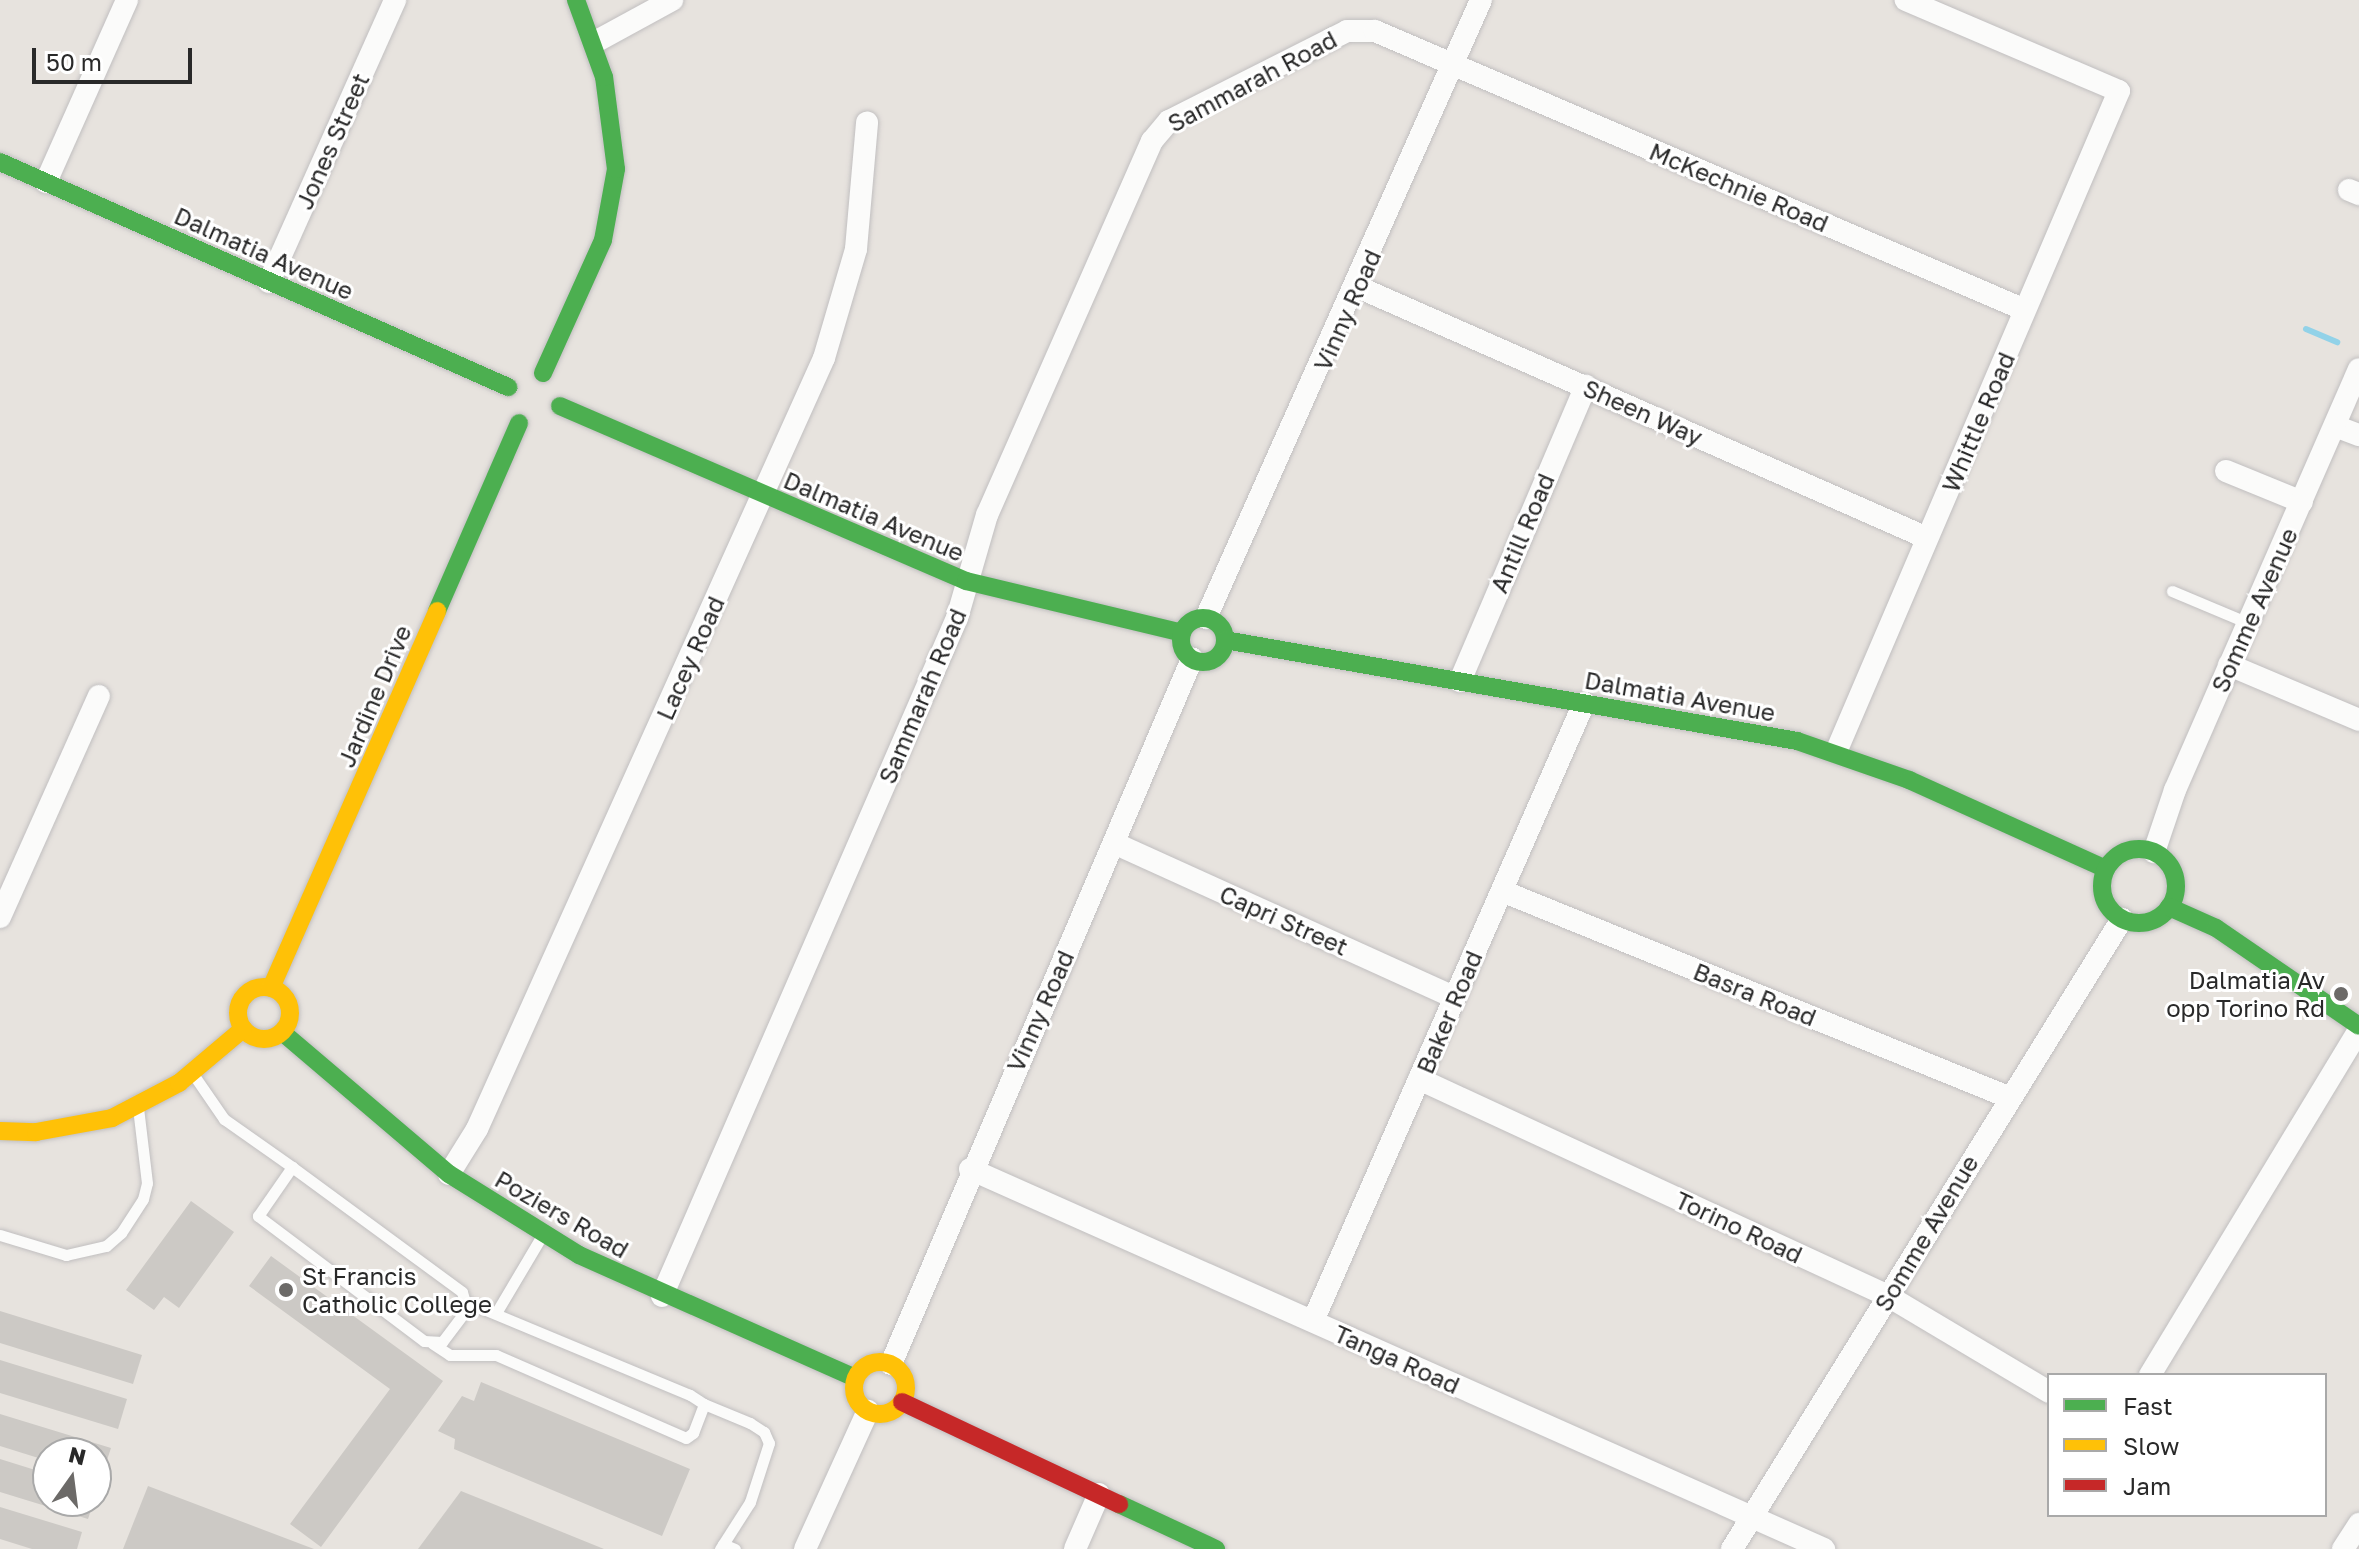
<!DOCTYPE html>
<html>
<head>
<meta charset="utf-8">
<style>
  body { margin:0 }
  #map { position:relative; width:2359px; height:1549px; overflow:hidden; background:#e7e3de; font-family:"Golos Text",sans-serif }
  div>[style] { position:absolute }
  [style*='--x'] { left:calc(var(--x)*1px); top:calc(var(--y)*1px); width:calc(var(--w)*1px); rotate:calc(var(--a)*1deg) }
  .stream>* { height:6px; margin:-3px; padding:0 3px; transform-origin:3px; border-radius:3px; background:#92d2e8 }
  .building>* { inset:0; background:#ccc9c5 }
  .roads { filter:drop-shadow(0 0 2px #c1bfc0) drop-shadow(0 0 2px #c1bfc0) }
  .lane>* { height:11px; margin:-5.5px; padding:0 5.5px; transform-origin:5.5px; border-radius:5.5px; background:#fbfbfa }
  .street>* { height:22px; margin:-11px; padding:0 11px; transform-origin:11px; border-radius:11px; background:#fbfbfa }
  .fast>* { height:18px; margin:-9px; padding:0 9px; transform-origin:9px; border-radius:9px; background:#4caf50 }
  .fast>.ring { margin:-9px; padding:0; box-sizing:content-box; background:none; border:18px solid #4caf50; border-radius:50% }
  .slow>* { height:18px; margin:-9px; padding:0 9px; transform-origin:9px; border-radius:9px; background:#ffc107 }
  .slow>.ring { margin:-9px; padding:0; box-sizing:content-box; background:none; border:18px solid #ffc107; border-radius:50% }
  .jam>* { height:18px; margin:-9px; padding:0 9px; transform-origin:9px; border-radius:9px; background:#c62828 }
  .dots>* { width:22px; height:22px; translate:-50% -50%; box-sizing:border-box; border:4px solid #fff; border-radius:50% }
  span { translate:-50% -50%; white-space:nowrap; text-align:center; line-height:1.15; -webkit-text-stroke:6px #fff; paint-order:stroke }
  .street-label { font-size:24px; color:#292929 }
  .poi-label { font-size:24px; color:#292929 }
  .right { translate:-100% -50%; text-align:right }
  .left { translate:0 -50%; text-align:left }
  .legend { position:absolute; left:2047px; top:1373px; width:280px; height:144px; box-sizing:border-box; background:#fff; border:2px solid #a9a9a9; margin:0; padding:10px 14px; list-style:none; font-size:24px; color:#292929 }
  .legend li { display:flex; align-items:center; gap:16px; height:40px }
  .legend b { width:40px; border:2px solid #a9a9a9 }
  .north { position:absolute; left:32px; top:1437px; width:80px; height:80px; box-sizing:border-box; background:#fff; border:2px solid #a9a9a9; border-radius:50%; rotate:14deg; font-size:22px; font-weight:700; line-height:32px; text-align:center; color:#292929 }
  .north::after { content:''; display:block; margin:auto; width:28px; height:36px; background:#6c6a68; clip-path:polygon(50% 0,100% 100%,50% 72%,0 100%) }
  .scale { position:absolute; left:32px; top:48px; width:160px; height:36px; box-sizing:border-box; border:4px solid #292929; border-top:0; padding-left:10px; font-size:24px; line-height:28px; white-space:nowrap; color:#292929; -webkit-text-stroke:6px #fff; paint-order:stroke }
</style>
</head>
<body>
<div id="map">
  <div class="stream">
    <div style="--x:2306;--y:329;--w:34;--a:23"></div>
  </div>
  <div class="building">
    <div style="clip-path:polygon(191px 1201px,234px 1232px,179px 1308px,164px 1297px,154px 1310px,126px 1290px)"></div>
    <div style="clip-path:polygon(271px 1256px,443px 1381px,321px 1547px,290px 1524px,390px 1389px,249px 1286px)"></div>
    <div style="clip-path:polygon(0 1311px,142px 1355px,133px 1384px,0 1343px)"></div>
    <div style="clip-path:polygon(0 1360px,127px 1399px,118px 1429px,0 1393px)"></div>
    <div style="clip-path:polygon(481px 1382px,690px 1469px,662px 1536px,454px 1449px,455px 1439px,438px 1431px,462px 1396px,474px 1401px)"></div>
    <div style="clip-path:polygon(0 1414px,111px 1448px,101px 1478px,96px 1477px,96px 1453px,48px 1453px,48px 1461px,0 1446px)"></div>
    <div style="clip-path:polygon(0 1459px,48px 1474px,48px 1501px,94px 1501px,88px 1519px,0 1492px)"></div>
    <div style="clip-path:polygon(148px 1486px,314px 1549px,123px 1549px)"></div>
    <div style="clip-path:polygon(461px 1491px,604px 1549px,418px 1549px)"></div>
    <div style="clip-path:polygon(0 1507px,82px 1532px,77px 1549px,32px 1549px,0 1539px)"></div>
  </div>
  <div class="roads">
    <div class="lane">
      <div style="--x:2172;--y:591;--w:82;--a:22.8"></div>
      <div style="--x:193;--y:1074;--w:55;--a:55.4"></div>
      <div style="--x:224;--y:1119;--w:83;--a:35.2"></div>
      <div style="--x:292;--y:1167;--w:211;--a:36.3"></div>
      <div style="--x:462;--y:1292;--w:18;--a:74"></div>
      <div style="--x:467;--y:1309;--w:41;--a:127.1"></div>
      <div style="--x:442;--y:1342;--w:18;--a:-177"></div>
      <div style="--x:424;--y:1341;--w:208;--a:-143"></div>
      <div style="--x:258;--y:1216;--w:60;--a:-55.2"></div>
      <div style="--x:0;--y:1235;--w:69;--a:16.9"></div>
      <div style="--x:66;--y:1255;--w:41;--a:-12.7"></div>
      <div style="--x:106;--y:1246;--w:20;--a:-41"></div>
      <div style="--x:121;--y:1233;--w:40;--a:-57.1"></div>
      <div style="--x:143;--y:1199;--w:16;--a:-76"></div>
      <div style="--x:147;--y:1183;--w:77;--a:-96.8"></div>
      <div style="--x:496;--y:1313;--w:92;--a:-59.3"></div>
      <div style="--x:433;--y:1344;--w:20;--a:33"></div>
      <div style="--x:450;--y:1355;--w:46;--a:0"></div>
      <div style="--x:496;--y:1355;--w:207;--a:23.6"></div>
      <div style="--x:686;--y:1438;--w:9;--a:-36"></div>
      <div style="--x:693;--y:1433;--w:31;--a:-69"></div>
      <div style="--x:704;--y:1404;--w:17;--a:-147"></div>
      <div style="--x:690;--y:1395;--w:242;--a:-157.4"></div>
      <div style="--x:704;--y:1404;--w:50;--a:22.4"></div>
      <div style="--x:750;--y:1423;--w:17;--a:33"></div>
      <div style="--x:764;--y:1432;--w:12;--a:66"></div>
      <div style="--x:769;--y:1443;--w:62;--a:107.9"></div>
      <div style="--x:750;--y:1502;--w:56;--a:122.6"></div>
      <div style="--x:723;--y:1544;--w:13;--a:23"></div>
    </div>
    <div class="street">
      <div style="--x:595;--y:42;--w:88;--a:-28.6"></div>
      <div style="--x:46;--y:182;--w:199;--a:-66"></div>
      <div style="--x:2349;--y:190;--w:11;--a:22"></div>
      <div style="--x:269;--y:282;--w:309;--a:-65.9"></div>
      <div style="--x:1358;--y:287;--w:622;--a:23.8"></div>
      <div style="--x:2335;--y:426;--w:26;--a:21"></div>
      <div style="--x:2226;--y:471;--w:82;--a:22.2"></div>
      <div style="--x:1206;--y:618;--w:676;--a:-66.01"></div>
      <div style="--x:2229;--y:665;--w:141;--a:22.9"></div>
      <div style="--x:1460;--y:681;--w:321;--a:-66.9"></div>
      <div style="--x:1836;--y:752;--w:719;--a:-66.82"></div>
      <div style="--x:2119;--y:91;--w:232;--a:-156.9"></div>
      <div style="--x:1114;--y:843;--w:373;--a:24.4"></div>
      <div style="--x:2154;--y:852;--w:65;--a:-71.3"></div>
      <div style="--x:2175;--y:790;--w:459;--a:-66.4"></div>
      <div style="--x:1502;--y:891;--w:546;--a:22.15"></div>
      <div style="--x:0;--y:917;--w:242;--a:-65.9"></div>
      <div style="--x:1419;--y:1079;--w:517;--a:24.83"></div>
      <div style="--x:1888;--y:1296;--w:187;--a:30.8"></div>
      <div style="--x:970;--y:1169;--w:935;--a:23.99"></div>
      <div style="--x:449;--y:1174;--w:53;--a:-58.1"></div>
      <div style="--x:477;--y:1129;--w:845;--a:-65.77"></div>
      <div style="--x:824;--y:358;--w:114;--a:-73.6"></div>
      <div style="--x:856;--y:249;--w:127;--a:-85"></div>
      <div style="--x:662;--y:1296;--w:739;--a:-66.49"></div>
      <div style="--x:957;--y:618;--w:107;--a:-73.8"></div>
      <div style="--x:987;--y:515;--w:409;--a:-66.2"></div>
      <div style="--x:1152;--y:141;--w:26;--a:-50"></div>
      <div style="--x:1169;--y:121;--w:199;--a:-26.8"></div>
      <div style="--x:1347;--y:31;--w:28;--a:0"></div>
      <div style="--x:1375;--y:31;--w:707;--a:23.23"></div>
      <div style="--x:1313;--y:1321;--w:675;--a:-66.32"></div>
      <div style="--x:891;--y:1364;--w:767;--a:-66.88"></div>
      <div style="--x:2150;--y:1375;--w:403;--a:-58.8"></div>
      <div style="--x:805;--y:1549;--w:152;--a:-65.5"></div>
      <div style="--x:1075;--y:1549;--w:60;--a:-66.4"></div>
      <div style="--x:1732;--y:1549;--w:741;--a:-58.24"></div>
      <div style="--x:2343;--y:1549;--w:30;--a:-57"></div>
    </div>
    <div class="fast">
      <div style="--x:0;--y:162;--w:556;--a:23.89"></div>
      <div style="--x:543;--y:373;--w:146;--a:-65.7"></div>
      <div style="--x:603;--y:240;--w:72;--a:-79.6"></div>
      <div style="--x:616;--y:169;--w:93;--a:-97.4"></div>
      <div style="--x:604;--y:77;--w:82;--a:-110"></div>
      <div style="--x:560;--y:406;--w:442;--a:23.3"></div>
      <div style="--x:966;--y:581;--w:222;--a:13.5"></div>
      <div style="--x:437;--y:611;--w:205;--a:-66.4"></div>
      <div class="ring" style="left:1181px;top:618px;width:26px;height:26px"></div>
      <div style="--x:1225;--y:640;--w:581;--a:10.01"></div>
      <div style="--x:1797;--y:741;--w:119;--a:19.2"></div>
      <div style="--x:1909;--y:780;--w:216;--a:24.3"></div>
      <div class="ring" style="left:2102px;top:849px;width:56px;height:56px"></div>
      <div style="--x:2169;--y:907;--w:51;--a:24.1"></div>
      <div style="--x:2216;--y:928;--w:173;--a:34.4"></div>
      <div style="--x:282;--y:1032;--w:219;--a:40.4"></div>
      <div style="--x:449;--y:1174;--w:153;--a:31.9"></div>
      <div style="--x:579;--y:1255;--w:302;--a:24"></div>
      <div style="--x:1119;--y:1504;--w:107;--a:24.9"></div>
    </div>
    <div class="slow">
      <div class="ring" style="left:238px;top:987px;width:34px;height:34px"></div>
      <div style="--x:271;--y:988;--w:412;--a:-66.2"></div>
      <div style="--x:0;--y:1131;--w:36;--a:2"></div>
      <div style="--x:36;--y:1132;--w:77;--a:-10.4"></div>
      <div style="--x:112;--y:1118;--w:76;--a:-27.6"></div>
      <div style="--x:179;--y:1083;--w:84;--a:-40.2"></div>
      <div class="ring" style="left:854px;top:1362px;width:34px;height:34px"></div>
    </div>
    <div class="jam">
      <div style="--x:902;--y:1402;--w:240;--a:25.2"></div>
    </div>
  </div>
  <div class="dots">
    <div style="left:2341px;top:994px;background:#6c6a68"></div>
    <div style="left:286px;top:1290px;background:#6c6a68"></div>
  </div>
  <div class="street-label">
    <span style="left:1252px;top:81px;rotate:-28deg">Sammarah Road</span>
    <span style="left:332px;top:141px;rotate:-66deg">Jones Street</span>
    <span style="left:1739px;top:187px;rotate:23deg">McKechnie Road</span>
    <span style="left:264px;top:253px;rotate:24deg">Dalmatia Avenue</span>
    <span style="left:1347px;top:310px;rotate:-66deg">Vinny Road</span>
    <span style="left:1643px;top:412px;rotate:24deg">Sheen Way</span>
    <span style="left:1978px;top:422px;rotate:-67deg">Whittle Road</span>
    <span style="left:874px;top:516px;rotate:23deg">Dalmatia Avenue</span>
    <span style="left:1522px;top:533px;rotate:-67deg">Antill Road</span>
    <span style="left:2254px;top:610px;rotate:-66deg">Somme Avenue</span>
    <span style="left:690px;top:658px;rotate:-66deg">Lacey Road</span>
    <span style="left:374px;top:696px;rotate:-67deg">Jardine Drive</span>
    <span style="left:922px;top:696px;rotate:-67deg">Sammarah Road</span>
    <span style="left:1680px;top:696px;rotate:10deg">Dalmatia Avenue</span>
    <span style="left:1284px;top:920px;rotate:24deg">Capri Street</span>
    <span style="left:1755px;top:994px;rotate:22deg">Basra Road</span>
    <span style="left:1040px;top:1011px;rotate:-66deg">Vinny Road</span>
    <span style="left:1449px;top:1012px;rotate:-67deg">Baker Road</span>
    <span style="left:562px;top:1214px;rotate:30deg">Poziers Road</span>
    <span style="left:1739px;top:1227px;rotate:25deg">Torino Road</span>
    <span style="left:1926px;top:1233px;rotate:-59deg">Somme Avenue</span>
    <span style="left:1397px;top:1359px;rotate:24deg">Tanga Road</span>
  </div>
  <div class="poi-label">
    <span class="right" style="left:2325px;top:994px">Dalmatia Av<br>opp Torino Rd</span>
    <span class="left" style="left:302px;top:1290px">St Francis<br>Catholic College</span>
  </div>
  <ul class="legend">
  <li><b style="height:10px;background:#4caf50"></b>Fast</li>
  <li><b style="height:10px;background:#ffc107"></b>Slow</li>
  <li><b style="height:10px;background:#c62828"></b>Jam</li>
  </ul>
  <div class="north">N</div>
  <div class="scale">50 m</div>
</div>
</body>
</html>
